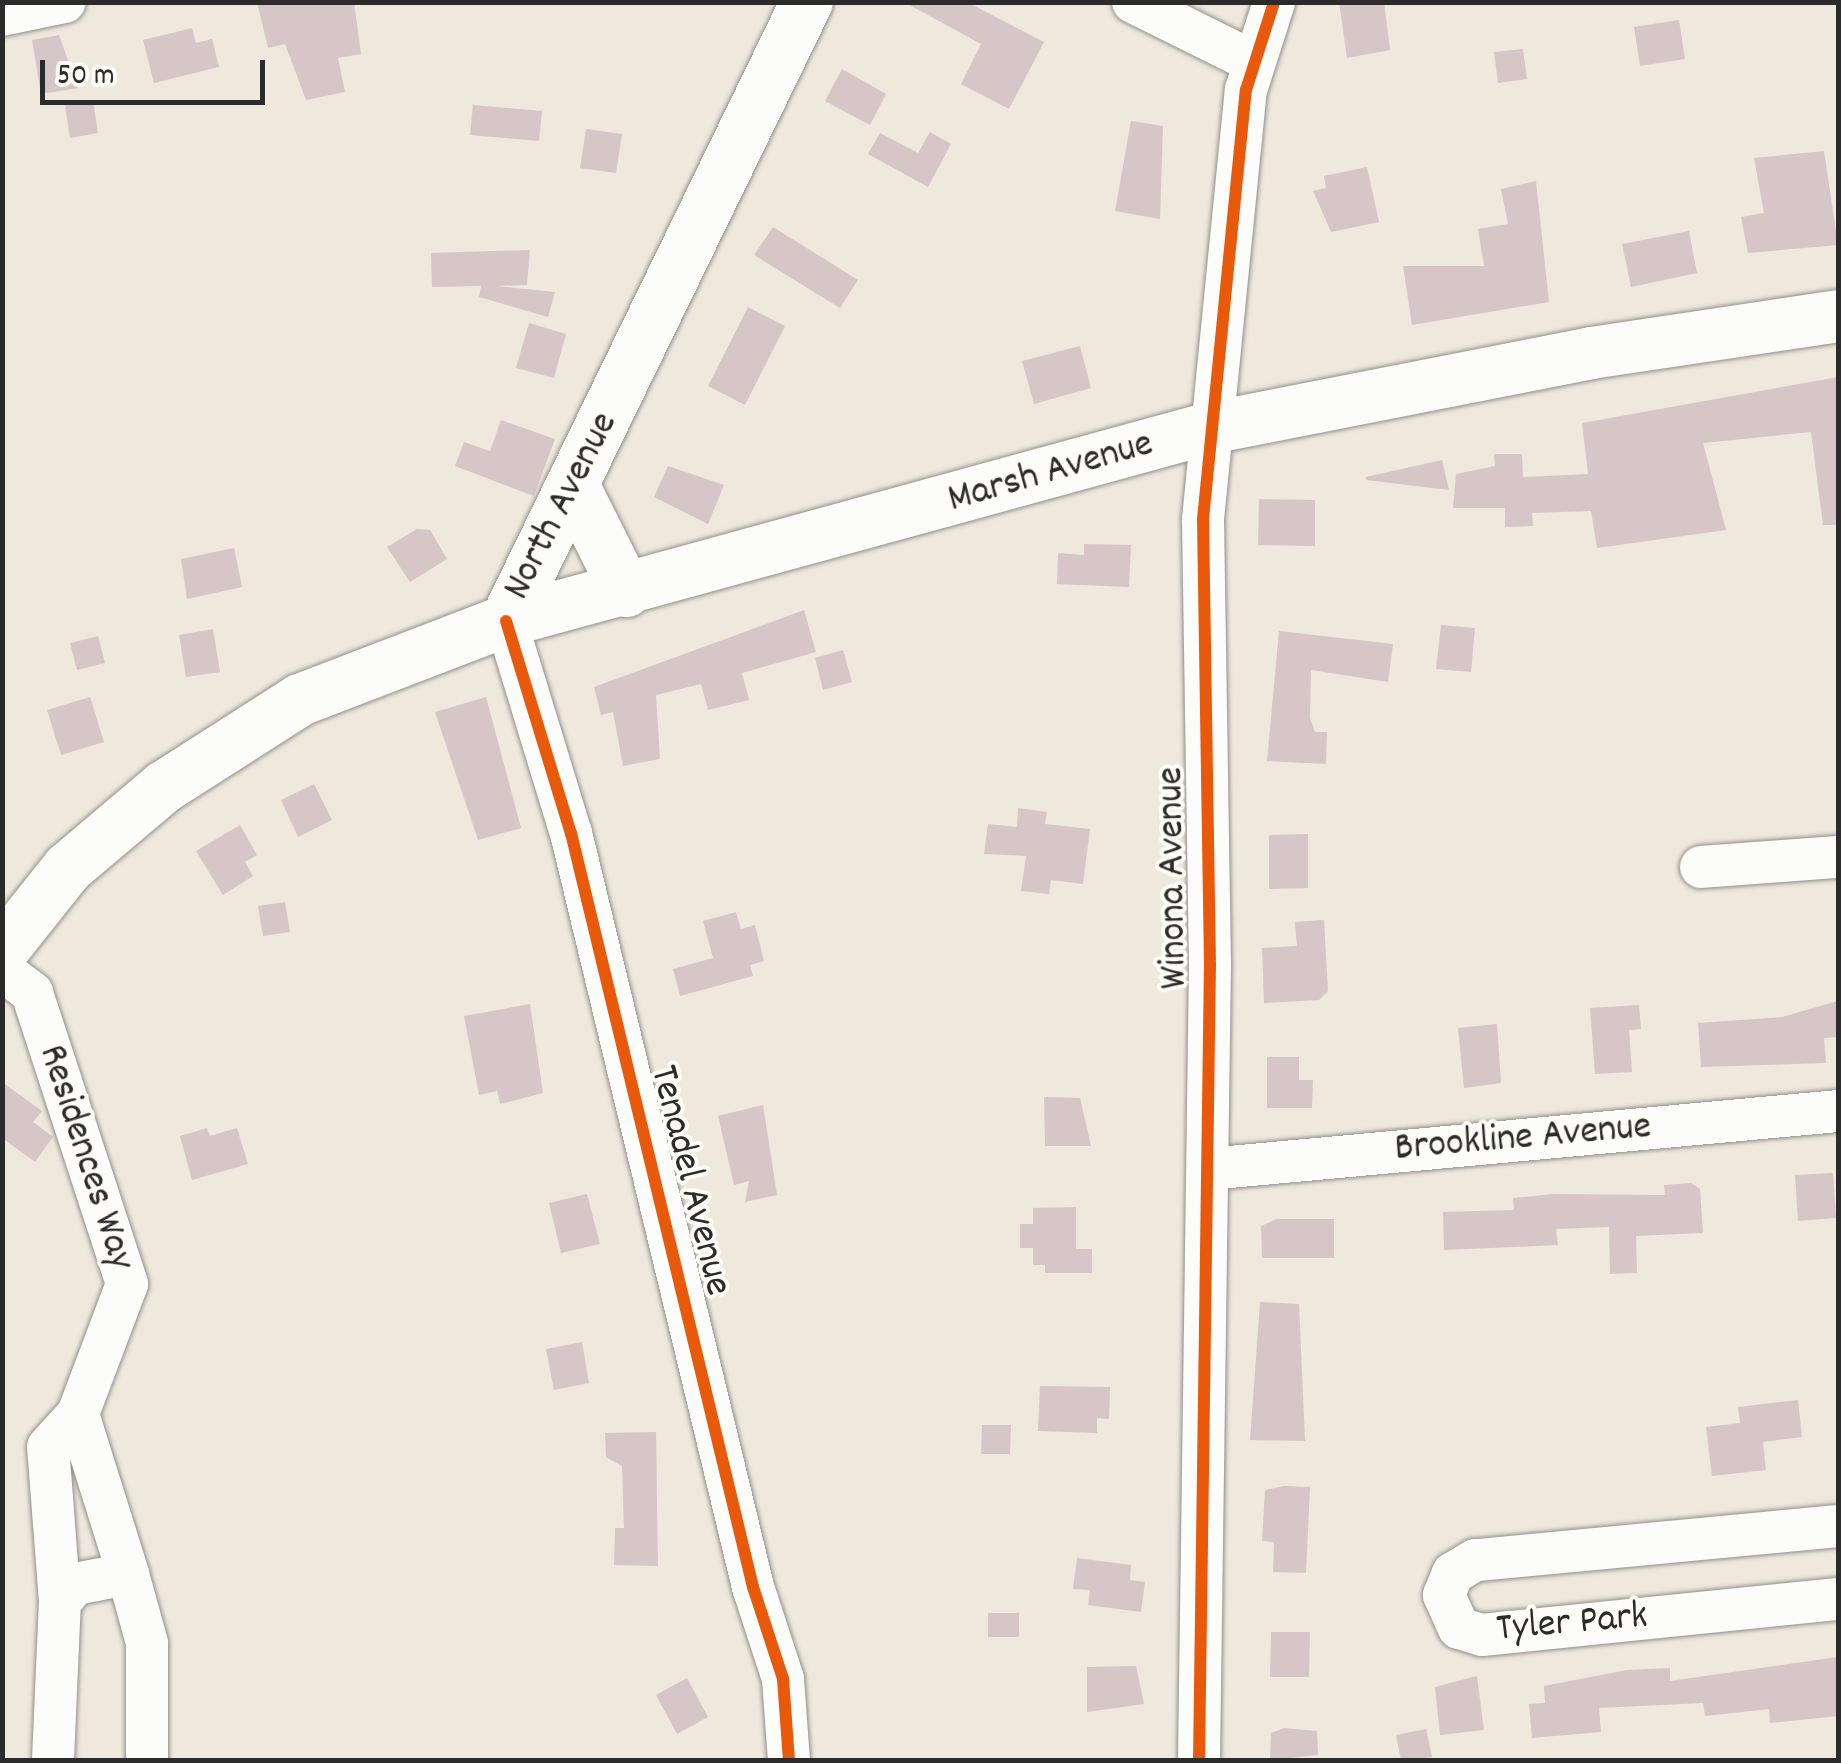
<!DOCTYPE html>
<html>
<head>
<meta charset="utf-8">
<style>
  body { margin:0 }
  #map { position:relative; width:1841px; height:1763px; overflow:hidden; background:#eee8dd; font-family:Dekko,sans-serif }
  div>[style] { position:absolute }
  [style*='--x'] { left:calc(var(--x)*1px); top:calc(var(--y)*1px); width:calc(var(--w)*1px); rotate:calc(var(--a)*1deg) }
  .building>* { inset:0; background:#d6c6c8 }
  .roads { filter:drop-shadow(0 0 2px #928f8a) drop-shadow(0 0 2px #928f8a) }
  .minor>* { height:42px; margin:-21px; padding:0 21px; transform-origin:21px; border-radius:21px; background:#fcfcfa }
  .major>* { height:52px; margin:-26px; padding:0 26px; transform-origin:26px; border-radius:26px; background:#fcfcfa }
  .cycleway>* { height:12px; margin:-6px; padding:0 6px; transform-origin:6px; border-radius:6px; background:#e8590c }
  span { translate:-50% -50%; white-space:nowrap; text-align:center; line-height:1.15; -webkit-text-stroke:8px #fdfcf7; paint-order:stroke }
  .street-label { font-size:40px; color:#2b2b2b }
  .frame { position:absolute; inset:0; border:5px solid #2b2b2b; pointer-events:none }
  .scale { position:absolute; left:40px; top:60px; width:225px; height:45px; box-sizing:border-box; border:5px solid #2b2b2b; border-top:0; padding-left:12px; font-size:30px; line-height:35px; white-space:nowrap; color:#2b2b2b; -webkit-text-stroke:8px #fdfcf7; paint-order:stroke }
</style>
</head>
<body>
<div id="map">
  <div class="building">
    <div style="clip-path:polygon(257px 2px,354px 2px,361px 54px,338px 58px,345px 92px,306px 100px,285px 44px,268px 48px)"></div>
    <div style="clip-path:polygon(904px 2px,967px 2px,1044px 42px,1009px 109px,961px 84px,981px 44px)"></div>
    <div style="clip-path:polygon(1339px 2px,1384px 2px,1390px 50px,1347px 58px)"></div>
    <div style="clip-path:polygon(1679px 20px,1685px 59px,1640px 66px,1634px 27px)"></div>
    <div style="clip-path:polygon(192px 28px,196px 43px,212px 39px,219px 67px,154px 83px,143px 40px)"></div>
    <div style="clip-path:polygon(59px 35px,78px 88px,41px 94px,32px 40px)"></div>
    <div style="clip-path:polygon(1523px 49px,1527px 79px,1498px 83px,1494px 52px)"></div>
    <div style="clip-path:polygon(842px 69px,886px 94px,870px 125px,825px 101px)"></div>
    <div style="clip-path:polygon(93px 100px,98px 133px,70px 138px,65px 105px)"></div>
    <div style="clip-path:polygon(473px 105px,542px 111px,539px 141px,470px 135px)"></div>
    <div style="clip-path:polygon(1131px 121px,1163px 126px,1160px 219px,1115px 211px)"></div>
    <div style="clip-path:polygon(586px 129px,622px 134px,616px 173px,580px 168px)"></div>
    <div style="clip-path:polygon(930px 132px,951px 144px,928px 187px,868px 154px,880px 133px,918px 153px)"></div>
    <div style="clip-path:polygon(1824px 151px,1838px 245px,1748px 253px,1741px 217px,1764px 213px,1754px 158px)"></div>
    <div style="clip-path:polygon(1367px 167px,1379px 222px,1331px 232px,1313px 191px,1326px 188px,1324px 176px)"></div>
    <div style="clip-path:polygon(1536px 181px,1549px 302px,1412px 325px,1403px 266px,1484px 266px,1478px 229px,1508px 224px,1501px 189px)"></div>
    <div style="clip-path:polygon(773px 227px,858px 280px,840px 308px,754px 255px)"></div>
    <div style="clip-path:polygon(1689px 231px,1697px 273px,1631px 287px,1622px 244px)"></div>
    <div style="clip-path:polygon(530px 250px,527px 285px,497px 286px,555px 292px,548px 317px,479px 297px,481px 286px,432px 287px,431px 253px)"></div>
    <div style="clip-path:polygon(748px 307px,785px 326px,745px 405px,708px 386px)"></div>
    <div style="clip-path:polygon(529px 323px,566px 334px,554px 378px,516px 368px)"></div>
    <div style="clip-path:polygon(1080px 346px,1091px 388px,1034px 404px,1022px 361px)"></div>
    <div style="clip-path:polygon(1838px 377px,1838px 525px,1823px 525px,1811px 432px,1703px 443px,1726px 530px,1597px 548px,1591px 511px,1532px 513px,1533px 526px,1505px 527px,1505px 508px,1453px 508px,1456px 474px,1495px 466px,1494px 454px,1522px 454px,1523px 477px,1588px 474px,1582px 423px)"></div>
    <div style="clip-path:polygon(501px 420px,555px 439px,534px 496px,455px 466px,464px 442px,490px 451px)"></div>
    <div style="clip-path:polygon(1442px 460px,1449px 490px,1366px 480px,1366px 477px)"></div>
    <div style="clip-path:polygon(668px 466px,724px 485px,708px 524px,654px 497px)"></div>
    <div style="clip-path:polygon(1259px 499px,1315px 500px,1315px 546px,1258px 545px)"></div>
    <div style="clip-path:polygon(417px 529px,430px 530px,447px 559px,410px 582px,387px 547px)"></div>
    <div style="clip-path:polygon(1084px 544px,1131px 545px,1129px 587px,1057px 584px,1058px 553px,1084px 555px)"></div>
    <div style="clip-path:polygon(234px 548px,242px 587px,187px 599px,181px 559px)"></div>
    <div style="clip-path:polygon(804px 610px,816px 652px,742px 673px,749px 700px,708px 710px,701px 684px,656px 695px,660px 759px,623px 766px,613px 712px,601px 715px,594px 687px)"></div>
    <div style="clip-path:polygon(1441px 625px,1475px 628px,1471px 672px,1436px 669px)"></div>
    <div style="clip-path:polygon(213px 629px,220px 672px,186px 677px,179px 635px)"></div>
    <div style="clip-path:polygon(1279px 631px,1393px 644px,1388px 682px,1311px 670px,1310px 718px,1315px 732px,1327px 732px,1326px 764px,1267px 761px)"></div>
    <div style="clip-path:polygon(98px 636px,105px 663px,77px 670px,70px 643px)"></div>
    <div style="clip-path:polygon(843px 650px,852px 682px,823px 690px,815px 658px)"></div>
    <div style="clip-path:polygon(90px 697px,104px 742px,61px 755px,47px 710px)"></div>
    <div style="clip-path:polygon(486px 697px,521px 828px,478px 840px,435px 712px)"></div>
    <div style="clip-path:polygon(314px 784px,332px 820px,298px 837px,281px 800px)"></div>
    <div style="clip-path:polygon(1018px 808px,1047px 812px,1045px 824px,1090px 829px,1083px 884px,1051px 880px,1049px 894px,1021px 891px,1026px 856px,984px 854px,988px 824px,1017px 827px)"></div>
    <div style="clip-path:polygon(240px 825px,257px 855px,245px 862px,253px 876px,223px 895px,196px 851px)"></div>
    <div style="clip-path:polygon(1308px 834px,1308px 888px,1269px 889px,1269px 835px)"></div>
    <div style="clip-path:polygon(285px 902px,290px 932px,263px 936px,258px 906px)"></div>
    <div style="clip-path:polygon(736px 912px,741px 929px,755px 925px,764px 961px,750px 965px,753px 976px,680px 996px,673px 969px,713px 958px,703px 921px)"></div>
    <div style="clip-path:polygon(1324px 920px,1328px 991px,1319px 1000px,1264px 1003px,1262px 948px,1297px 946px,1295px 922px)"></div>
    <div style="clip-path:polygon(1838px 1001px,1838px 1037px,1824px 1038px,1826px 1063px,1701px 1067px,1698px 1023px,1782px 1017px)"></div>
    <div style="clip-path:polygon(530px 1004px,543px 1093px,500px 1104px,497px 1091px,479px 1095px,464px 1016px)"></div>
    <div style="clip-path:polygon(1639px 1005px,1641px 1029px,1629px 1030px,1632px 1072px,1595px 1074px,1590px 1008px)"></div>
    <div style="clip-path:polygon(1497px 1024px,1501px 1083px,1464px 1088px,1458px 1028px)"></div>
    <div style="clip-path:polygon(1267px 1057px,1299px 1057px,1299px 1080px,1313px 1080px,1312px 1108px,1267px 1108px)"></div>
    <div style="clip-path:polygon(2px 1082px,42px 1111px,33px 1122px,53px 1137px,35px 1162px,2px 1138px)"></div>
    <div style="clip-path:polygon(1044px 1097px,1080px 1098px,1091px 1146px,1045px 1146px)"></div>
    <div style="clip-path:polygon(763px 1105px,777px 1195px,745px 1202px,749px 1181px,734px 1185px,718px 1116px)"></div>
    <div style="clip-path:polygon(207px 1128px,210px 1136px,237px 1128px,248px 1164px,192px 1180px,180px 1136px)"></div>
    <div style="clip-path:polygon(1833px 1173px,1836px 1218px,1798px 1221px,1795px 1175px)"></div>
    <div style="clip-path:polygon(1691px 1183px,1700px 1189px,1703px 1233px,1636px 1236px,1637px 1273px,1610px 1274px,1609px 1227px,1556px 1229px,1558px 1245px,1444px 1250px,1443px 1212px,1514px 1210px,1513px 1198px,1553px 1194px,1665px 1195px,1664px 1185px)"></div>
    <div style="clip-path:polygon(587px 1194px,600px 1244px,561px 1253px,549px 1203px)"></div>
    <div style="clip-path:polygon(1076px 1207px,1076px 1249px,1092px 1249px,1092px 1273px,1045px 1273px,1045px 1265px,1033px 1265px,1033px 1248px,1020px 1248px,1020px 1224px,1033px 1224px,1033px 1208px)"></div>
    <div style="clip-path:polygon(1277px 1219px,1334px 1219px,1334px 1258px,1262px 1258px,1261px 1226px)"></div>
    <div style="clip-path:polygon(1260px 1302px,1299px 1304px,1305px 1441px,1250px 1440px)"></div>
    <div style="clip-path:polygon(582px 1342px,589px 1383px,554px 1390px,546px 1349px)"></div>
    <div style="clip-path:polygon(1040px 1386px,1110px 1387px,1109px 1419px,1097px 1418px,1097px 1433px,1038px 1431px)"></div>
    <div style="clip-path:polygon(1798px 1400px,1802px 1437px,1763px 1442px,1766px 1470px,1712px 1476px,1706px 1427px,1740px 1423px,1738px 1407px)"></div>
    <div style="clip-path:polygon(982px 1425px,1011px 1425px,1010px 1454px,981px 1454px)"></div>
    <div style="clip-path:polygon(656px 1432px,658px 1566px,614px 1565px,615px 1528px,624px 1528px,622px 1466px,606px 1457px,605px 1433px)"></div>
    <div style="clip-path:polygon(1284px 1486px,1310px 1487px,1306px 1573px,1273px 1572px,1274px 1542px,1262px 1541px,1265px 1490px)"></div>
    <div style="clip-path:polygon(1077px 1558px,1131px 1565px,1130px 1580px,1145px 1582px,1141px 1612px,1088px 1605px,1090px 1590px,1073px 1589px)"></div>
    <div style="clip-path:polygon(988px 1613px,1019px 1613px,1019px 1637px,988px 1637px)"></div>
    <div style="clip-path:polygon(1271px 1632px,1310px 1632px,1309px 1677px,1270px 1677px)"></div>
    <div style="clip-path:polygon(1838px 1657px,1838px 1716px,1770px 1723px,1769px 1709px,1705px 1716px,1703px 1703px,1599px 1708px,1601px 1732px,1532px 1738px,1529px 1704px,1545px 1703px,1544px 1686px,1627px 1670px,1670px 1668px,1670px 1681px)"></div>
    <div style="clip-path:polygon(1136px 1666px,1144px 1704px,1087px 1712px,1087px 1667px)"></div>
    <div style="clip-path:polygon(1477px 1676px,1484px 1730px,1440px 1735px,1435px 1687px)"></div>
    <div style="clip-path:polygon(687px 1678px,708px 1717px,677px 1734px,656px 1695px)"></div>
    <div style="clip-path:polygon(1284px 1728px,1317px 1731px,1318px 1755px,1270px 1760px,1271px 1733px)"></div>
    <div style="clip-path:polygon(1426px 1729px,1432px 1757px,1401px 1760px,1396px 1735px)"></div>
  </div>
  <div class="roads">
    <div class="minor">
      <div style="--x:1133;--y:2;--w:133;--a:26.4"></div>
      <div style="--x:2;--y:15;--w:64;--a:-11.7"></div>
      <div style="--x:506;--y:621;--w:222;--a:73"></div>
      <div style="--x:571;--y:833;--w:776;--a:76.43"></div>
      <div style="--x:753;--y:1587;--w:97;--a:71.9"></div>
      <div style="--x:783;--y:1679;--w:81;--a:85.8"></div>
      <div style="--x:1701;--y:867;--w:137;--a:-4.2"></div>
      <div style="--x:2;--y:970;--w:38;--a:37"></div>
      <div style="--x:32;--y:993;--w:306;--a:71.9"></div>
      <div style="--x:127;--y:1284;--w:139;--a:110.7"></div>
      <div style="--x:1208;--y:1169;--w:633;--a:-5.26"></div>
      <div style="--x:1838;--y:1526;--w:365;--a:174.6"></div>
      <div style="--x:1475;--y:1560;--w:26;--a:149"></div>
      <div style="--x:1453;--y:1573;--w:24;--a:112"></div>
      <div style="--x:1444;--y:1595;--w:36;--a:66"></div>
      <div style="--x:1459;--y:1628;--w:24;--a:17"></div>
      <div style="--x:1482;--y:1635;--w:358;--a:-5.8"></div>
      <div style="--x:60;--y:1602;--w:155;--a:-94.4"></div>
      <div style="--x:48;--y:1447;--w:45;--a:-47.7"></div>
      <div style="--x:78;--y:1414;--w:168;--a:72.6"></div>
      <div style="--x:53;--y:1760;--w:158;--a:-87.5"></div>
      <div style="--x:60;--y:1602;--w:23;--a:-50"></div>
      <div style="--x:75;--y:1584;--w:54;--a:-10.7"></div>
      <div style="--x:128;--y:1574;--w:72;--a:74.6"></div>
      <div style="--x:147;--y:1643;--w:117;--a:90"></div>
      <div style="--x:1199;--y:1760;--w:795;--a:-89.21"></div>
      <div style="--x:1210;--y:965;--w:446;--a:-90.9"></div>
      <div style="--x:1203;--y:519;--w:431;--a:-84.3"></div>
      <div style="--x:1246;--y:90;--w:92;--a:-72.3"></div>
    </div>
    <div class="major">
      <div style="--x:576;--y:491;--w:112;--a:63.4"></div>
      <div style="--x:506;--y:621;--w:730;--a:-15.33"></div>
      <div style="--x:1210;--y:428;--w:388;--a:-11.1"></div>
      <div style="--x:1591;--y:353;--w:250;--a:-8.5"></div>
      <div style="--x:2;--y:951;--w:106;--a:-51.5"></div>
      <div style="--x:68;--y:868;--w:126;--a:-40.2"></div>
      <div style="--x:164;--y:787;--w:161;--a:-32.6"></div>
      <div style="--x:300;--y:700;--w:221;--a:-21"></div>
      <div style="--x:506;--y:621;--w:688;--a:-64.07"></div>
    </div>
  </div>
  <div class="cycleway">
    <div style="--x:506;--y:621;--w:222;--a:73"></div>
    <div style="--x:571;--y:833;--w:776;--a:76.43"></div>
    <div style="--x:753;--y:1587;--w:97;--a:71.9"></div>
    <div style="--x:783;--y:1679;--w:81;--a:85.8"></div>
    <div style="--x:1199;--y:1760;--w:795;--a:-89.21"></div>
    <div style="--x:1210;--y:965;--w:446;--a:-90.9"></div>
    <div style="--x:1203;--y:519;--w:431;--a:-84.3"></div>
    <div style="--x:1246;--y:90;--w:92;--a:-72.3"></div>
  </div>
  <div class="street-label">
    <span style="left:1051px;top:474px;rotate:-16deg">Marsh Avenue</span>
    <span style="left:563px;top:507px;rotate:-63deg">North Avenue</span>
    <span style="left:1175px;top:878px;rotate:-91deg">Winona Avenue</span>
    <span style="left:1523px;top:1140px;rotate:-5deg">Brookline Avenue</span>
    <span style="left:84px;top:1158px;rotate:72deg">Residences Way</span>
    <span style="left:688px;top:1181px;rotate:76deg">Tenadel Avenue</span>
    <span style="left:1572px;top:1625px;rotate:-5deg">Tyler Park</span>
  </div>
  <div class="frame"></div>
  <div class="scale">50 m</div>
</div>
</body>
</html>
